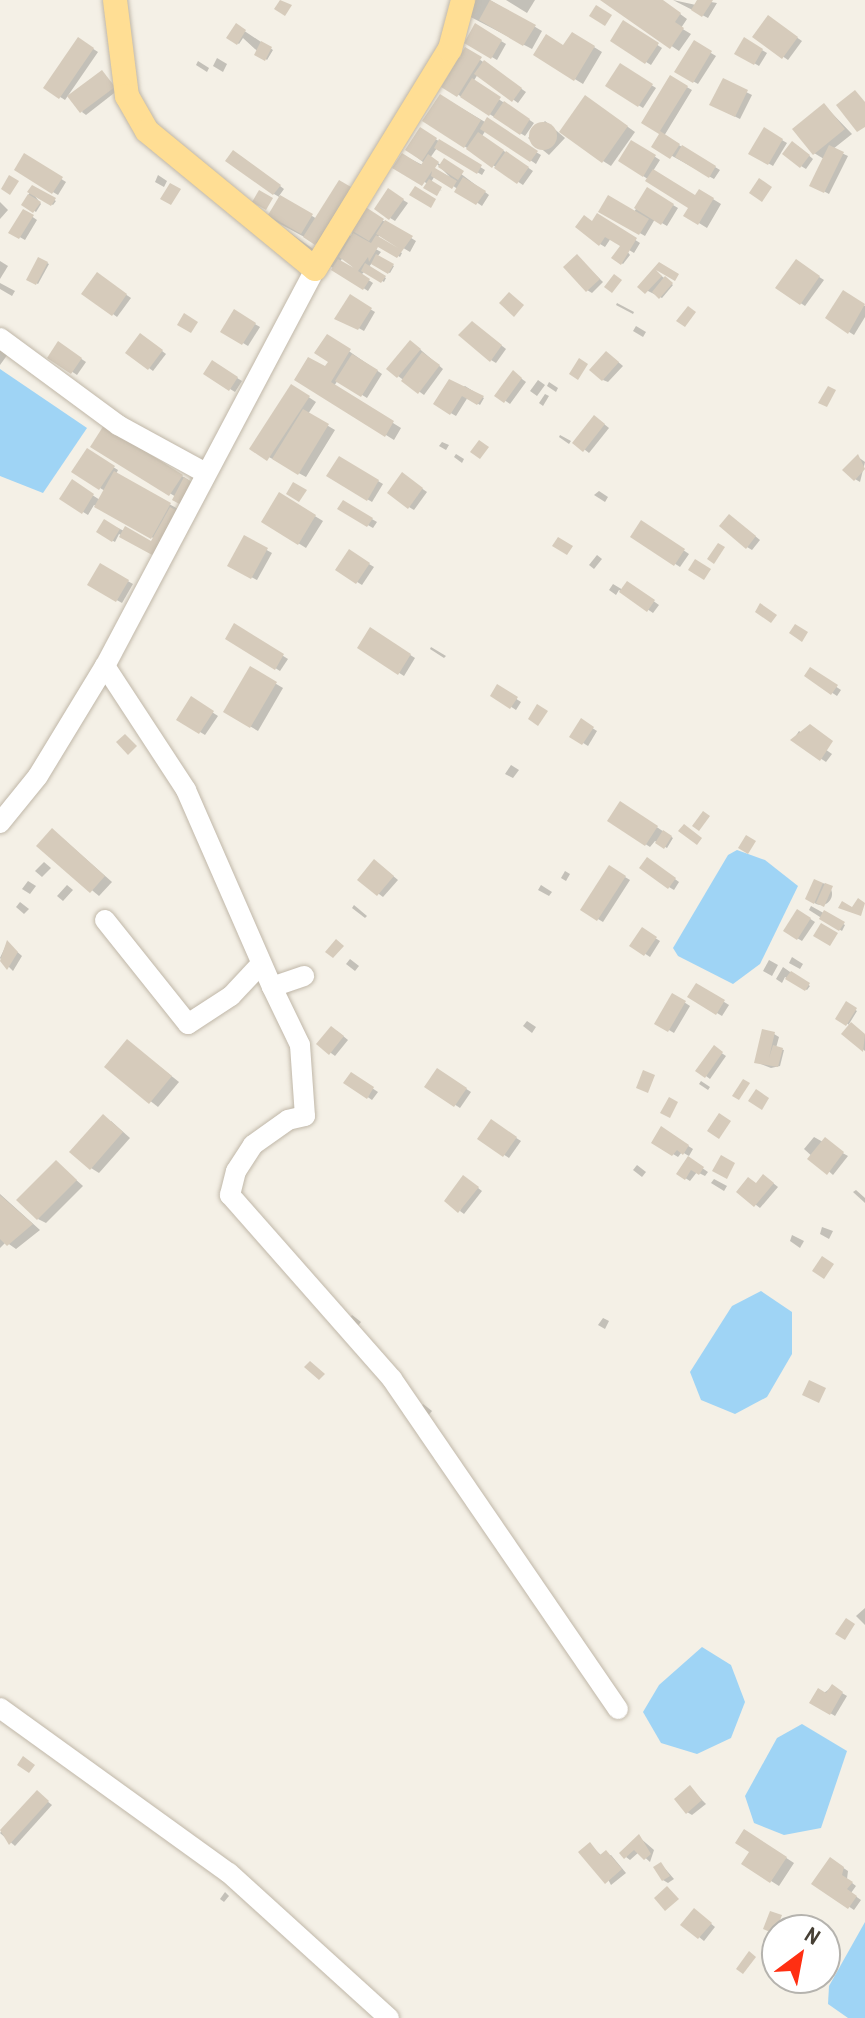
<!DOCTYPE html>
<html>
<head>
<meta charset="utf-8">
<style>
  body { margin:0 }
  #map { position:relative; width:865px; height:2018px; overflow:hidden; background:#f4f0e6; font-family:"Archivo Narrow",sans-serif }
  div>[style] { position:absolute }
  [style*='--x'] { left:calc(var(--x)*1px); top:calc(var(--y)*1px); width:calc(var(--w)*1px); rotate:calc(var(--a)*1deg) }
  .water>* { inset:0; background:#9fd4f5 }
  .shadow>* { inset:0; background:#0003 }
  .round { border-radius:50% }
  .building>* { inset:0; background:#d6cbbb }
  .roads { filter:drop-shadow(0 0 2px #c0b7a8) drop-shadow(0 0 2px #c0b7a8) }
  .minor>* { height:20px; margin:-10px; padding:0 10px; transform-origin:10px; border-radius:10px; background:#fff }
  .major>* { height:24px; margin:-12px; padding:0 12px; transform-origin:12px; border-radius:12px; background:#ffde94 }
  span { translate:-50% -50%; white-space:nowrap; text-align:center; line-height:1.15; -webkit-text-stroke:7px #fff; paint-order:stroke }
  .north { position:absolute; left:761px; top:1914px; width:80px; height:80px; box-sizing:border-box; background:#fff; border:2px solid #b5b3ae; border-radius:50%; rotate:32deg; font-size:22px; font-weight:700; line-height:32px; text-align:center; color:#474035 }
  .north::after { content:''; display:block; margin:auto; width:28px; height:36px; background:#ff2f12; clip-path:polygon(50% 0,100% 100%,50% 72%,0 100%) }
</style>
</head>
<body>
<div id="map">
  <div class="water">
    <div style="clip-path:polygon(0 369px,87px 428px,43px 493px,0 476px)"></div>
    <div style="clip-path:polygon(737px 850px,765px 860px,798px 886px,760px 964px,733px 984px,678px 956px,673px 948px,728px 855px)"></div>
    <div style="clip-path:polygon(761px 1291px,792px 1312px,792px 1354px,767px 1397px,735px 1414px,701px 1400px,690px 1372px,732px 1306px)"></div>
    <div style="clip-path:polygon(702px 1647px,731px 1665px,745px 1702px,731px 1738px,697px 1754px,661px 1743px,643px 1712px,659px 1685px)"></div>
    <div style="clip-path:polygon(802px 1724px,847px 1751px,821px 1828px,784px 1835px,754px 1823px,745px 1796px,777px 1738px)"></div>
    <div style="clip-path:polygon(865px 1922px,865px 2018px,848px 2018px,828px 2004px,829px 1986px)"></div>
  </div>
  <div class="shadow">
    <div style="clip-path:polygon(469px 0,490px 0,542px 31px,532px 49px,463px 13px)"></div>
    <div style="clip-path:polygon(506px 0,535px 0,527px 13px)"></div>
    <div style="clip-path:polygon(603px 0,661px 0,687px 19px,681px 28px,691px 34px,679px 51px)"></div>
    <div style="clip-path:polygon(673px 0,696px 5px,699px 0,717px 3px,708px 18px)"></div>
    <div style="clip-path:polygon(773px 21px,802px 41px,788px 60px,755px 37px)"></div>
    <div style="clip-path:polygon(624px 23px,662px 48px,651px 65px,612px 41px)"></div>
    <div style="clip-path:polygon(237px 26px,273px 50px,267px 60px,243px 38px,239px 44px,229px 37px)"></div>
    <div style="clip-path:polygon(476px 26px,506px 44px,497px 60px,466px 42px)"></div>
    <div style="clip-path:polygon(573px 34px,602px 52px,583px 84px,535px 55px,564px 48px)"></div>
    <div style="clip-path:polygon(78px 39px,98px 52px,65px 100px,46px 88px)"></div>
    <div style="clip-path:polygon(745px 40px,767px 53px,759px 66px,737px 53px)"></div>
    <div style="clip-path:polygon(694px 43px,716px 56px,698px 84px,677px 72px)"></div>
    <div style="clip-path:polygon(466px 50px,526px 92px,518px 103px,478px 74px,473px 82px,534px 123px,525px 136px,444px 86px)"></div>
    <div style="clip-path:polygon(217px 58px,227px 64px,223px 72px,213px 66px)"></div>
    <div style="clip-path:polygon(198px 61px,209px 68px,207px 72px,196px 65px)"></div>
    <div style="clip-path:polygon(621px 66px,656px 88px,643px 108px,608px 86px)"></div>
    <div style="clip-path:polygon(102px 73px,118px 90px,86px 115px,82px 112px)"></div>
    <div style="clip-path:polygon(671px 78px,692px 90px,664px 136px,720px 170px,714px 179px,654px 146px,662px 134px,644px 122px)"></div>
    <div style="clip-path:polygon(724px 81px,752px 95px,740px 119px,712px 105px)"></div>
    <div style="clip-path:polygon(441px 96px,541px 155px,536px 164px,486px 130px,482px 136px,533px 171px,523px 185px,425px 120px)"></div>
    <div style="clip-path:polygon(593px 102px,635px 132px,611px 166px,603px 161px)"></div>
    <div style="clip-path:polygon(824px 105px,852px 134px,833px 149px,848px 156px,829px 194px,812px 185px,824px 159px,814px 153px)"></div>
    <div style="clip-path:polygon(545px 121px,565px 138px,549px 155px,528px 138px)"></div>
    <div style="clip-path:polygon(evenodd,421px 130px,485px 170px,482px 175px,437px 148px,430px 158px,441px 165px,444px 161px,489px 195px,482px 206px,436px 174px,431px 182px,442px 191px,395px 167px,403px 155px,434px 171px,408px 150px,421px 130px,436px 163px,450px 177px,433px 168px,436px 163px)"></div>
    <div style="clip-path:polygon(765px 130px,787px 143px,773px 166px,751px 153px)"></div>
    <div style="clip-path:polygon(632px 142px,660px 160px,653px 171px,696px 197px,700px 191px,721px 204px,707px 228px,686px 215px,691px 207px,620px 161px)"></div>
    <div style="clip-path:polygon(798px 146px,813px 159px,806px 169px,801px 166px)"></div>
    <div style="clip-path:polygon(239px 155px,284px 189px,279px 196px,317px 219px,340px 183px,355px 192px,321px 246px,269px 218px,323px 256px,320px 261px,266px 220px,281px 198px,274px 194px)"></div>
    <div style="clip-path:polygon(25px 156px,66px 182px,58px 195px,16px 170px)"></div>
    <div style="clip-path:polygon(158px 175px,167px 181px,164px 187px,155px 182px)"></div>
    <div style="clip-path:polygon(33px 187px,56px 201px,53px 205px,32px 192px,41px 204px,36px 212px,23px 204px)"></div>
    <div style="clip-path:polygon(648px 190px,678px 208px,667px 226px,655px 219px,645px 236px,601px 211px,634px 212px)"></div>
    <div style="clip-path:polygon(389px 191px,408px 203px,395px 221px,376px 209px)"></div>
    <div style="clip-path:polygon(0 202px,8px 210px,0 219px)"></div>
    <div style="clip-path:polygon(evenodd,361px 207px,416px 241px,410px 252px,380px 234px,377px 239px,402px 253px,400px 257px,375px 242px,372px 247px,381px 252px,377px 257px,394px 266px,390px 273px,372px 263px,368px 268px,386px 278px,384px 282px,365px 271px,361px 275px,373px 283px,368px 291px,324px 262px,343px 231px,351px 236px,361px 207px,343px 257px,355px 269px,340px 262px,343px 257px)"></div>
    <div style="clip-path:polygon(24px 211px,37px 220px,25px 240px,11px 232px)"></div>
    <div style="clip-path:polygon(598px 216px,640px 243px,634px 253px,624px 247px,630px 255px,623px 264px,614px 258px,623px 246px,611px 238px,605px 247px,600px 244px,593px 223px)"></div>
    <div style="clip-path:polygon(577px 257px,603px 282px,592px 293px,587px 290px)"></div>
    <div style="clip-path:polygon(39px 259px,49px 264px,38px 284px,29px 279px)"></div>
    <div style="clip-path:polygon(0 261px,8px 266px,0 279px)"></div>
    <div style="clip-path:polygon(796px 262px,824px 280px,805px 306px,778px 288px)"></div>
    <div style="clip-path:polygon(654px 270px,673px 285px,662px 298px,640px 287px)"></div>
    <div style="clip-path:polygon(102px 278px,131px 298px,117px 317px,113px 314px)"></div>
    <div style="clip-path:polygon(0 283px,15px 291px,12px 296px,0 289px)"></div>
    <div style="clip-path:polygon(844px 293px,865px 306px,865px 317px,854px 335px,827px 318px)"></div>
    <div style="clip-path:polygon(350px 297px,375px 312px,364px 331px,348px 322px)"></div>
    <div style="clip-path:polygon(617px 303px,634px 312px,633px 314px,616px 305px)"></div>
    <div style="clip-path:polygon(235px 312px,260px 327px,248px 346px,223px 331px)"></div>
    <div style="clip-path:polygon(477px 326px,506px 349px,496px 363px,491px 360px)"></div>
    <div style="clip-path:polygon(636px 326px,646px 332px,643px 337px,633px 331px)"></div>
    <div style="clip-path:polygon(327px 336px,382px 374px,367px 398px,338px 380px,334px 386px,401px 428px,394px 440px,296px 379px,326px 369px,331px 361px)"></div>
    <div style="clip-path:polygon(145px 338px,166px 354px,153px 371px,149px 368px)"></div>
    <div style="clip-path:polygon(59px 344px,86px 362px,77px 375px,50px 357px)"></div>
    <div style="clip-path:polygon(415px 345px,443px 369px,424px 395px,398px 376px)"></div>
    <div style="clip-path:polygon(0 348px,8px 354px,0 365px)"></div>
    <div style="clip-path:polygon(611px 356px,623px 366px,608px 382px,603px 380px)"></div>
    <div style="clip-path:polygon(213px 363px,242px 381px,235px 392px,206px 374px)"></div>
    <div style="clip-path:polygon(518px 376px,526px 382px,510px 404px,497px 395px)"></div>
    <div style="clip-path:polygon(538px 380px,545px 385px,537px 396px,530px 391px)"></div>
    <div style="clip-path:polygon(549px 382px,558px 388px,556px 392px,547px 386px)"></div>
    <div style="clip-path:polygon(292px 386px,316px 402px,308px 414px,335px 430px,306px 477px,252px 448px)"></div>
    <div style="clip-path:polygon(465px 386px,484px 398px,480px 405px,468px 397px,456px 416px,435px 404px)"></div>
    <div style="clip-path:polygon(545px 394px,549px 396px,543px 406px,539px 403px)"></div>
    <div style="clip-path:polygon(599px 420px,609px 428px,589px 453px,575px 442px)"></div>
    <div style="clip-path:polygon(104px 428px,190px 481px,176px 497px,93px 446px)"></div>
    <div style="clip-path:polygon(560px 435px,571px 441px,569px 444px,559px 437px)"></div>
    <div style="clip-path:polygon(442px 442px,449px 445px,446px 450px,439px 446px)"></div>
    <div style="clip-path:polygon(87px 451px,118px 470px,116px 474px,178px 509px,160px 557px,119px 534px,115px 542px,98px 532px,105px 522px,152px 544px,155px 539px,94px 505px,88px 515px,62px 499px,72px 482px,100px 500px,105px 491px,74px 472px)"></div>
    <div style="clip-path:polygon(456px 454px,464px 459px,462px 463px,454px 457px)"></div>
    <div style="clip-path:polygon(858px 457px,865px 462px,860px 482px,855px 479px)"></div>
    <div style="clip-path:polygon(339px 458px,383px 484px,372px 502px,329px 476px)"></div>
    <div style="clip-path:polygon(407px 478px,427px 492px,414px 510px,409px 507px)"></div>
    <div style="clip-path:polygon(599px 491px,608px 497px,605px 502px,594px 495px)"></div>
    <div style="clip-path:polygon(280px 495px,323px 521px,306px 548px,263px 521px)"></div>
    <div style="clip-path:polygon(343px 502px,377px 522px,373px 528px,340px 509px)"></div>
    <div style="clip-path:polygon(734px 519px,760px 540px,752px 550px,747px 547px)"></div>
    <div style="clip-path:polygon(642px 522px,689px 554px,680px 567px,633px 536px)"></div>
    <div style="clip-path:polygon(245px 538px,272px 553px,257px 580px,230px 566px)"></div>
    <div style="clip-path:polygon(349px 552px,374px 567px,362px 585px,338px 570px)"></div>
    <div style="clip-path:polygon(597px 555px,602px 559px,594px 569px,589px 565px)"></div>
    <div style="clip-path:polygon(101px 566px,133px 584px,122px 603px,90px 585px)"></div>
    <div style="clip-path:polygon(628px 583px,659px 605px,653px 613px,619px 590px,616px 595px,609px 590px,613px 584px,623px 590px)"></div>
    <div style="clip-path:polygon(235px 626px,288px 659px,280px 671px,228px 638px)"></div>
    <div style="clip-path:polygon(371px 630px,415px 658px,404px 676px,359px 647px)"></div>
    <div style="clip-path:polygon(431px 647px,446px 656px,444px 658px,430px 649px)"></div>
    <div style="clip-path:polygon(251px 669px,283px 688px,258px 731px,226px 712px)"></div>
    <div style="clip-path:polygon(811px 670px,841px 690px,837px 696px,807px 676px)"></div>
    <div style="clip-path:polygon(498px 687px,521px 702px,516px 710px,493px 695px)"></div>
    <div style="clip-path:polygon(192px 699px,218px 716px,205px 735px,179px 719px)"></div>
    <div style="clip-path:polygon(581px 721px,597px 731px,588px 746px,572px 736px)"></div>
    <div style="clip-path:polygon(799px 731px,832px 754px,826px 762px,793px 740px)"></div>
    <div style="clip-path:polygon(511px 765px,519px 770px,513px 778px,505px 774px)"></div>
    <div style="clip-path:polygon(621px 803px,673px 838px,667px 848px,655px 841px,650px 847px,609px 820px)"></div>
    <div style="clip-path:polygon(60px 836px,112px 882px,99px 896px,39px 846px)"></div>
    <div style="clip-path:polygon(44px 862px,51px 868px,42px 877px,35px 871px)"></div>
    <div style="clip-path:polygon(652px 862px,679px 882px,674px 890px,669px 887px)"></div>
    <div style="clip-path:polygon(380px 865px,398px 880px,383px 897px,360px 880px)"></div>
    <div style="clip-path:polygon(610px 868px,630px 880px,603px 922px,583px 910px)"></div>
    <div style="clip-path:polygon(565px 871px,570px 874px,566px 881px,561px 878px)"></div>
    <div style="clip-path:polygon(28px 881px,36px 886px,30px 894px,22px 889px)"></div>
    <div class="round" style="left:810px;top:883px;width:22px;height:22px"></div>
    <div style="clip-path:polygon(67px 885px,73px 890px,63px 901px,57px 896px)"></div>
    <div style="clip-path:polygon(541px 885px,552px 892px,549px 896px,538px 890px)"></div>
    <div style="clip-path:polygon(20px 902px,29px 909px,24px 914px,16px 907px)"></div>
    <div style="clip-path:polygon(354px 905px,367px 916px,365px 918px,352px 908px)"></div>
    <div style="clip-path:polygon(811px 906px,845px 925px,842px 931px,809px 910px)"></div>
    <div style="clip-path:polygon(798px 911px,815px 922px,802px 941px,785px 931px)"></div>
    <div style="clip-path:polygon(642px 930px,660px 941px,650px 957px,632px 945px)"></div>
    <div style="clip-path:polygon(7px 943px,22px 956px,13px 971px,0 958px)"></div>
    <div style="clip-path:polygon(792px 957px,803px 964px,800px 969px,789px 963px)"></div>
    <div style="clip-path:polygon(350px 959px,359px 966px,355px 971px,346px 964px)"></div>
    <div style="clip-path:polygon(769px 960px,778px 965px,772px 976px,763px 971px)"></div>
    <div style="clip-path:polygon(783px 967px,810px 986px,807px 990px,785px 977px,782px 983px,776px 979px)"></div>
    <div style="clip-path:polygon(697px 985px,729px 1005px,722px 1016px,690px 997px)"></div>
    <div style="clip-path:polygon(673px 995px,690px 1006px,674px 1033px,657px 1023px)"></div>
    <div style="clip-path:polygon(846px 1004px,857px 1011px,849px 1024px,865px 1035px,865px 1051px,844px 1034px,851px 1026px,838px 1018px)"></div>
    <div style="clip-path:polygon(527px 1021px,536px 1027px,532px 1033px,523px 1026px)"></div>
    <div style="clip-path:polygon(337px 1031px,348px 1040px,335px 1056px,319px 1044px)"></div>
    <div style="clip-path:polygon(774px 1034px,779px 1037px,776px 1048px,784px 1050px,780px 1066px,771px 1068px,756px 1062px)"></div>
    <div style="clip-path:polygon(135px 1047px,179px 1082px,158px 1107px,107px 1067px)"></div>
    <div style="clip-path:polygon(714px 1048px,726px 1056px,710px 1079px,698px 1070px)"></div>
    <div style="clip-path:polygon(437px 1070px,471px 1092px,460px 1108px,427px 1086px)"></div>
    <div style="clip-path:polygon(351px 1074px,378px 1092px,372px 1100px,346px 1082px)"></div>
    <div style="clip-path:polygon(701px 1081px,710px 1087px,708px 1090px,699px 1084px)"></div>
    <div style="clip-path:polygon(111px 1121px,130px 1138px,99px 1173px,91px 1168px)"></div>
    <div style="clip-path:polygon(491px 1122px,521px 1141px,509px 1158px,480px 1139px)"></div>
    <div style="clip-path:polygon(662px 1129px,693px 1149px,689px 1156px,682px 1152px,678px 1157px,653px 1142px)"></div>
    <div style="clip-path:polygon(814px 1137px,848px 1156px,833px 1175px,804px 1149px)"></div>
    <div style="clip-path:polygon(689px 1159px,708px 1172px,705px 1176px,697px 1172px,690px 1181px,679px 1174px)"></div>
    <div style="clip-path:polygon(56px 1162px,83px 1186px,46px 1223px,38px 1219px)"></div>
    <div style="clip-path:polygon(637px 1165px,646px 1172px,642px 1177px,633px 1170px)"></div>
    <div style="clip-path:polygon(714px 1179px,727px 1186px,724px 1191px,711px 1183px)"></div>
    <div style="clip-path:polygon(768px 1179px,778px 1187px,760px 1208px,738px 1191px)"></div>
    <div style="clip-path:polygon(469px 1181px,482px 1191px,464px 1214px,460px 1211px)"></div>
    <div style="clip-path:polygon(856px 1190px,865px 1198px,865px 1203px,853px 1192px)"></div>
    <div style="clip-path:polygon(0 1194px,40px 1230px,16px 1249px,6px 1242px,0 1248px)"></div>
    <div style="clip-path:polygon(822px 1227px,833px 1231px,829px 1239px,820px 1234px)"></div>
    <div style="clip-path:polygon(792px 1235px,804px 1241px,800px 1248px,790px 1241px)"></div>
    <div style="clip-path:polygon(352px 1315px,361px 1322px,357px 1327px,348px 1320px)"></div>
    <div style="clip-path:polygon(603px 1318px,609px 1321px,605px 1329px,598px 1325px)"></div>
    <div style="clip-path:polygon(423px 1404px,432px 1411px,428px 1416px,419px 1409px)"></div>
    <div style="clip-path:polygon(865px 1608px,865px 1625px,856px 1616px)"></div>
    <div style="clip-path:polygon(832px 1687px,847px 1696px,835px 1716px,812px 1702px)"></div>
    <div style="clip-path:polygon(690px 1788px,706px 1804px,692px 1815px,687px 1812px)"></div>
    <div style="clip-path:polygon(37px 1793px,52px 1805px,15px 1846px,0 1833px)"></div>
    <div style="clip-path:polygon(745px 1831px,794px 1863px,779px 1886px,744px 1864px,752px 1852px)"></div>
    <div style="clip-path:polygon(639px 1837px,654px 1850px,650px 1862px,639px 1852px,630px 1860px,626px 1857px)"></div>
    <div style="clip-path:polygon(590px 1845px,602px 1856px,611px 1855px,626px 1873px,611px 1885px)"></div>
    <div style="clip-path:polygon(830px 1859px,848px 1871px,847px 1879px,856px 1886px,851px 1893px,861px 1900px,854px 1910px,814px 1883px)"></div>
    <div style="clip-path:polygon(661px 1864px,674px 1879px,668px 1883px,663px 1880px)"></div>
    <div style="clip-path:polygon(225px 1892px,229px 1896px,224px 1902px,220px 1899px)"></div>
    <div style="clip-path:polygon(699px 1914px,715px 1927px,704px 1941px,683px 1924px)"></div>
  </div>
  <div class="building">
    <div style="clip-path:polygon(280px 0,292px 5px,285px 16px,274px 9px)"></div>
    <div style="clip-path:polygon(490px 0,536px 25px,523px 46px,479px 20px)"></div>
    <div style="clip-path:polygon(600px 0,663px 0,681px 13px,675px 22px,684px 28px,670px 49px)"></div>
    <div style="clip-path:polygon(697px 0,713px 0,702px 17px,691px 10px)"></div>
    <div style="clip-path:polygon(596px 5px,612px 15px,605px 26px,589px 16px)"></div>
    <div style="clip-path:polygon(768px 15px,798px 37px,782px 59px,752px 37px)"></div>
    <div style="clip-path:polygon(623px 20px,659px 43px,645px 64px,610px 41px)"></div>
    <div style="clip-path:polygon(236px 23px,246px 30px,237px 45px,226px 38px)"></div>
    <div style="clip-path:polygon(475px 23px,502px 40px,491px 59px,464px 43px)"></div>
    <div style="clip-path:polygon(572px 32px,595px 46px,574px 81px,533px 55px,546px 34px,563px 45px)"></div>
    <div style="clip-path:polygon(78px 37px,94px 48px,59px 99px,43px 88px)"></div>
    <div style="clip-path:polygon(744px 37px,763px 49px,754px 65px,734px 54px)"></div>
    <div style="clip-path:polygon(694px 40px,712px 51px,693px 83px,674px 72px)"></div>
    <div style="clip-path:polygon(261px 41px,272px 47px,265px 61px,254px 55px)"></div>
    <div style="clip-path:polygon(465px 47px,482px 57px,457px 97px,441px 87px)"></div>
    <div style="clip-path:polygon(484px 60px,522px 88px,512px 102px,474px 74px)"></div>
    <div style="clip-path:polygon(620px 63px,653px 84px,638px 107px,605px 86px)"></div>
    <div style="clip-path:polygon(102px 70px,115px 87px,80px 113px,67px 96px)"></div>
    <div style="clip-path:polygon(670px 75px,688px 86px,660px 131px,680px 144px,670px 159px,651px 147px,659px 134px,641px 123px)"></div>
    <div style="clip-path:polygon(472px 78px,501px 97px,489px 116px,460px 97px)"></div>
    <div style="clip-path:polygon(723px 78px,748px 90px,735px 117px,709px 105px)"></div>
    <div style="clip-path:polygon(855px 90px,865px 102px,865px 127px,857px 132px,836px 105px)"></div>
    <div style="clip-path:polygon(440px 94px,481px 120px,464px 148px,422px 121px)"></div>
    <div style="clip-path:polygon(585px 95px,628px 126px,602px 163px,559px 132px)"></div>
    <div style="clip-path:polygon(504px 101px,530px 119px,520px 135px,493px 117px)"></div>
    <div style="clip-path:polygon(824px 103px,845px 129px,813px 155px,792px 129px)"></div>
    <div style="clip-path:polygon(487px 117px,538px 151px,530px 162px,480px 129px)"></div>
    <div class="round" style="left:529px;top:122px;width:28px;height:28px"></div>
    <div style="clip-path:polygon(420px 127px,437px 138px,422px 161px,405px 150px)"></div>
    <div style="clip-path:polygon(764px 127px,783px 139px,768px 165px,748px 154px)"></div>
    <div style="clip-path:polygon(478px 132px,504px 150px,492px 168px,466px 149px)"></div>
    <div style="clip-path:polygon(439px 139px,482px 165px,477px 174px,434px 148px)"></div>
    <div style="clip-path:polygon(631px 140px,656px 155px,643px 177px,618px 161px)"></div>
    <div style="clip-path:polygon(792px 141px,810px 155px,800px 168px,782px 154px)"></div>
    <div style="clip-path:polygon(682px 145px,716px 166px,709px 178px,675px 157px)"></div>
    <div style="clip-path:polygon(829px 145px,844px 152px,824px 193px,809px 186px)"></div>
    <div style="clip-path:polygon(233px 150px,281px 185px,273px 195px,225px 161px)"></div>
    <div style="clip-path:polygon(506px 151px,529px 167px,517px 184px,494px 168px)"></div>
    <div style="clip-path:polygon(24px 153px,63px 177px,52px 194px,14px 170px)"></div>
    <div style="clip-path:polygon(402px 153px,421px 165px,428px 154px,439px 162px,435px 168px,457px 181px,452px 189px,431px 176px,432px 171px,422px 186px,392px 168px)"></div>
    <div style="clip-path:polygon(444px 158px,464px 171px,458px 180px,438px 167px)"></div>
    <div style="clip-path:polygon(653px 169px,695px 195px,699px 189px,714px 198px,698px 225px,683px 216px,688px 208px,645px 181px)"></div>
    <div style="clip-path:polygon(9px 175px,19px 181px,10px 195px,1px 189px)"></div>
    <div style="clip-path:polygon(463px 177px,486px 191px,476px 205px,454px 192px)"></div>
    <div style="clip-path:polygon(759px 178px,772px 187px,762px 202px,749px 193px)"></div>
    <div style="clip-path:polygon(429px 179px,442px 187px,437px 196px,423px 188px)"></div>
    <div style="clip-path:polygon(339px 180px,351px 187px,315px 245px,303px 237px)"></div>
    <div style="clip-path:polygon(170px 183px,181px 189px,171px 205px,160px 199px)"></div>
    <div style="clip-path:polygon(32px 185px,56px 198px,51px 206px,27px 192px)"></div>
    <div style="clip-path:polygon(415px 186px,436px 199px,431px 208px,409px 195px)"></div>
    <div style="clip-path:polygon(647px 187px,674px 204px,661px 225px,634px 208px)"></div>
    <div style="clip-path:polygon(388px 188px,404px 199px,389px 220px,374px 209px)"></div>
    <div style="clip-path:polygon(259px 190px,273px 198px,266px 210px,252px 202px)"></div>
    <div style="clip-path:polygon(28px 194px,41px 202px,33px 213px,21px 205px)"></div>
    <div style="clip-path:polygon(280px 195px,313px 214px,301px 234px,268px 215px)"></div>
    <div style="clip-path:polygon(608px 195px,649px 219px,639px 235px,598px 212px)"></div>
    <div style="clip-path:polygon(361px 204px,384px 219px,369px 241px,346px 227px)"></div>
    <div style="clip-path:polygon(23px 209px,34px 215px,19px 239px,8px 233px)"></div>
    <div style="clip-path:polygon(597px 213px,637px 238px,621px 265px,611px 258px,620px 246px,605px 237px,599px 246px,575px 227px,584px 215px,592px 221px)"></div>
    <div style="clip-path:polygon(385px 220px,413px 236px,397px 258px,378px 247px,369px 262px,368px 257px,358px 271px,370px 279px,363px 290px,331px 270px,338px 259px,354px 268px,339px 257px,353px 233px,371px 243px,376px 235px,398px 248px,376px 234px)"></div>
    <div style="clip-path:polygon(376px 254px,394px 264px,388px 274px,371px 264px)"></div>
    <div style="clip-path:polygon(577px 254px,600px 279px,586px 292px,563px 267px)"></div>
    <div style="clip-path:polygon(38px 257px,48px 262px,36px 285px,26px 280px)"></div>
    <div style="clip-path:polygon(796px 259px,820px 276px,800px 305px,775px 288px)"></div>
    <div style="clip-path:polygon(659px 262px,679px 274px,675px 281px,656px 270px,662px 276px,645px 294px,637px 287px)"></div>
    <div style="clip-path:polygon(365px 263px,386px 276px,381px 283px,361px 271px)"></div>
    <div style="clip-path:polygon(97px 272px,127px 294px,112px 316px,81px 294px)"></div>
    <div style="clip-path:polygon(614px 274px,622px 280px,612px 293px,604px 287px)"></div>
    <div style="clip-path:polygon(665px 276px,673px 283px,659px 299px,652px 292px)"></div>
    <div style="clip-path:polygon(843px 290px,865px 304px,848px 334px,825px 318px)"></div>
    <div style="clip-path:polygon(509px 292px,524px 305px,514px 317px,499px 303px)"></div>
    <div style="clip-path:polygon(350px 294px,372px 308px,358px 330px,334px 319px)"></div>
    <div style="clip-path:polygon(688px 306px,696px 312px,685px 327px,676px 321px)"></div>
    <div style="clip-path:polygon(234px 309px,256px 323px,242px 345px,220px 332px)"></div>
    <div style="clip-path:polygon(184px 313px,198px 322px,191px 333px,177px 325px)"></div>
    <div style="clip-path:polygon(472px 321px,502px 345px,490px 362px,458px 335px)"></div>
    <div style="clip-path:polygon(140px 333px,163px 350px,148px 370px,125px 353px)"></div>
    <div style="clip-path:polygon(327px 334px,351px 349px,331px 382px,394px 421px,385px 437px,294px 380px,308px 357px,325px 366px,328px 362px,314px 353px)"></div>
    <div style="clip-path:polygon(410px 340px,421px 349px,397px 378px,386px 369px)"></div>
    <div style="clip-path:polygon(58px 341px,82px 358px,71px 374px,47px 358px)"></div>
    <div style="clip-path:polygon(606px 351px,619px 362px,602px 381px,589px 370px)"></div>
    <div style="clip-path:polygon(422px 352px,440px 365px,418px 394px,401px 381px)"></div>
    <div style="clip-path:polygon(352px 354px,378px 370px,361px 397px,335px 381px)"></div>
    <div style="clip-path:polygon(579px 358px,588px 364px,578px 380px,569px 374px)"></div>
    <div style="clip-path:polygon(212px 360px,238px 377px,229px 391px,203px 374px)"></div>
    <div style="clip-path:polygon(513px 370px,522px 378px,504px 403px,494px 396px)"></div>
    <div style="clip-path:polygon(449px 379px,484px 396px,477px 405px,462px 396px,450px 415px,433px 404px)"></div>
    <div style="clip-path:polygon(291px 384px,310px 396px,267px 461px,249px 449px)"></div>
    <div style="clip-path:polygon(828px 386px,836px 390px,827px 407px,818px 403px)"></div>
    <div style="clip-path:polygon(303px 409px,329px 424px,298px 475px,272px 459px)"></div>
    <div style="clip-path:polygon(594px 415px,605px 424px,583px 452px,572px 443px)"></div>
    <div style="clip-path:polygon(104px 425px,183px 475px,169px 496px,90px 447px)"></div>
    <div style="clip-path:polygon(479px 440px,489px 447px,480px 459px,470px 452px)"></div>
    <div style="clip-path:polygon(87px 448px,115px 466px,99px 490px,71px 472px)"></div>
    <div style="clip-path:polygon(858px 454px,865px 469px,854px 481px,842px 470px)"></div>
    <div style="clip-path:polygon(339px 456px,379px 480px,367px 501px,326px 476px)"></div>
    <div style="clip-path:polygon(114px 471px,171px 503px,151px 539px,94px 507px)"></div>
    <div style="clip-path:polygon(402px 472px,423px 488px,408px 509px,387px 493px)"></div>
    <div style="clip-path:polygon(184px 477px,195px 484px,183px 506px,172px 500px)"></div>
    <div style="clip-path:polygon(72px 479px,94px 494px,82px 514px,59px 499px)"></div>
    <div style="clip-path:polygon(293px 482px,307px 490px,299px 502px,286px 494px)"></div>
    <div style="clip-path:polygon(279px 492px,316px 515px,298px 545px,261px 522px)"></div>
    <div style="clip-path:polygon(343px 500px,373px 518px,367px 527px,337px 509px)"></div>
    <div style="clip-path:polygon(170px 507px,179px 512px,154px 556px,119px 537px,125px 526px,151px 541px)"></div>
    <div style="clip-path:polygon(729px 514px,756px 536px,746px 549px,719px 526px)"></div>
    <div style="clip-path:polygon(104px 519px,120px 529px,112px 542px,96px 532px)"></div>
    <div style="clip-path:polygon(641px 520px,685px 549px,674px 566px,630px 537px)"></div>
    <div style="clip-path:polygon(244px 535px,268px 548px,251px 579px,227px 566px)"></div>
    <div style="clip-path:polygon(558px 537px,573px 546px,567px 555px,552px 546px)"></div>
    <div style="clip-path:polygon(718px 543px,725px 547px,714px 564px,707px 559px)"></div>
    <div style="clip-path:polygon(349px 549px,370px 563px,356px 584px,335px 570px)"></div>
    <div style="clip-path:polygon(695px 559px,711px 569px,704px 580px,688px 570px)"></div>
    <div style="clip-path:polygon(100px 563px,129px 580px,116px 602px,87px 585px)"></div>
    <div style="clip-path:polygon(627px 581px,655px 600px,647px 612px,619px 592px)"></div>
    <div style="clip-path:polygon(760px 603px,777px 615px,771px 623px,755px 612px)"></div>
    <div style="clip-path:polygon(234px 623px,284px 654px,275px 670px,225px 639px)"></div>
    <div style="clip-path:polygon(795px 624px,808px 632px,802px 642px,789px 633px)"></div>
    <div style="clip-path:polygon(370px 627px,411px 654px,398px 675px,357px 648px)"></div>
    <div style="clip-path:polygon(250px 666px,277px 682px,250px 728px,223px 712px)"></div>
    <div style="clip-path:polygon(810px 667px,838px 685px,831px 695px,804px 676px)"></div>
    <div style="clip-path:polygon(497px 684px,518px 697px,510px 709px,490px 696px)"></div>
    <div style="clip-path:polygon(191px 696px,214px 711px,199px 734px,176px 720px)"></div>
    <div style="clip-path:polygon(537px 704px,548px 711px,538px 726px,528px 719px)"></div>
    <div style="clip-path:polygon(581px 718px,594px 727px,582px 745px,569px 737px)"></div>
    <div style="clip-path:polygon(810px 724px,833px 741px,820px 761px,790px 740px)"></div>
    <div style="clip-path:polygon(125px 734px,137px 746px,128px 755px,116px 742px)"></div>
    <div style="clip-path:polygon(620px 801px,658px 826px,645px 846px,607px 821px)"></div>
    <div style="clip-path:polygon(703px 811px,710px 816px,699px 831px,692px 826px)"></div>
    <div style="clip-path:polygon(684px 824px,702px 838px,697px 845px,678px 831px)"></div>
    <div style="clip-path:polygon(52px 828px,105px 876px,90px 893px,36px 846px)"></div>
    <div style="clip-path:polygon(663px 830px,672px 836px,664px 849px,655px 843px)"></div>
    <div style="clip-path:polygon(746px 835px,756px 841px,748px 854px,738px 848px)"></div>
    <div style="clip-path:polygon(647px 857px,676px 878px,668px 889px,639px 868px)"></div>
    <div style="clip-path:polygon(374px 859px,394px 876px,377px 896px,357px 880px)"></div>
    <div style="clip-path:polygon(609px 865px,626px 876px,597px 921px,580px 910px)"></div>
    <div style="clip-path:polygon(814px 879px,823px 883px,814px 904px,805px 899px)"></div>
    <div style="clip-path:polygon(825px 883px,833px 886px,824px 907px,816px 903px)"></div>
    <div style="clip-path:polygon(858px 898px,865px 903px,861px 916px,838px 908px,842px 901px,852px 907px)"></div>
    <div style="clip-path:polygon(797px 909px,811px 918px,797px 940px,783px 931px)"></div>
    <div style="clip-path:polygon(824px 910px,845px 922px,839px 931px,819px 919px)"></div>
    <div style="clip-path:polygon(821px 923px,838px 933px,830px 946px,813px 936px)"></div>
    <div style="clip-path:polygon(642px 927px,657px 937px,644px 956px,629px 946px)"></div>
    <div style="clip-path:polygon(336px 939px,344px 946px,333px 958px,325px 952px)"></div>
    <div style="clip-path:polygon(7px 940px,18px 952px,7px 970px,0 961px)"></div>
    <div style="clip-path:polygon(791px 971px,810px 983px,805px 991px,785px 979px)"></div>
    <div style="clip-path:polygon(696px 983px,725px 1000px,716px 1015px,687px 997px)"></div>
    <div style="clip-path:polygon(672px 993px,686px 1001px,668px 1032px,654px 1024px)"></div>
    <div style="clip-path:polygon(846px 1001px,857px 1008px,846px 1026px,835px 1019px)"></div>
    <div style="clip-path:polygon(851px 1022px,865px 1034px,863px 1052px,841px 1034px)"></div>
    <div style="clip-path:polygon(331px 1026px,344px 1036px,329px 1055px,316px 1044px)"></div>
    <div style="clip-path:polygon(762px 1029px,775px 1032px,769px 1058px,773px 1045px,783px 1048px,778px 1067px,754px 1063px)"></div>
    <div style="clip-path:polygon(127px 1039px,172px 1076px,149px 1104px,104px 1067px)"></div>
    <div style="clip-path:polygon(714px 1045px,723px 1052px,705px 1078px,695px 1071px)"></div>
    <div style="clip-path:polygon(437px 1068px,467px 1088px,454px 1107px,424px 1087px)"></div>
    <div style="clip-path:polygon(643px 1070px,655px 1075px,648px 1093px,636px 1088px)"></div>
    <div style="clip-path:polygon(351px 1072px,374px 1087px,367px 1099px,343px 1083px)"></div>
    <div style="clip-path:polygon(743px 1079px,750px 1083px,739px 1100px,732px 1096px)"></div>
    <div style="clip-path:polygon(756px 1089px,769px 1098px,762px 1110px,748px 1101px)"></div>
    <div style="clip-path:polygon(669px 1097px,678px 1102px,670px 1118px,660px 1113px)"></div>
    <div style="clip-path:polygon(719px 1113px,731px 1121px,719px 1139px,707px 1131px)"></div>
    <div style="clip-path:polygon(103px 1114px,123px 1132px,90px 1170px,69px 1152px)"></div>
    <div style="clip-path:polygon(491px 1119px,517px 1137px,503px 1157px,477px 1139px)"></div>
    <div style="clip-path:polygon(661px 1126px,689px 1145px,683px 1155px,677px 1150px,672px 1156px,651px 1143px)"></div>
    <div style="clip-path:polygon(825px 1137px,844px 1152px,827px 1175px,807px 1159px)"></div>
    <div style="clip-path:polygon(721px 1155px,735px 1163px,727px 1179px,712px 1171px)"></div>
    <div style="clip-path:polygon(688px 1156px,704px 1167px,699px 1175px,691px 1170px,685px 1180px,676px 1174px)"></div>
    <div style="clip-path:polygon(56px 1160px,77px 1180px,37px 1220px,16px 1200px)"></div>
    <div style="clip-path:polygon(763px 1174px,774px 1183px,754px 1207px,736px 1192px,748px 1177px,756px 1183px)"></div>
    <div style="clip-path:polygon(463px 1175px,479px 1187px,458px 1213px,444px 1201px)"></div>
    <div style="clip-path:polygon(0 1195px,33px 1224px,7px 1246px,0 1239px)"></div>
    <div style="clip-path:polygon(822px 1256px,834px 1264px,824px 1279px,812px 1271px)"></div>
    <div style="clip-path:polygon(310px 1361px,325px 1374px,319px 1380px,304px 1367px)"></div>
    <div style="clip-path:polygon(809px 1380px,826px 1388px,819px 1403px,802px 1395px)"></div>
    <div style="clip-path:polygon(846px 1618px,855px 1624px,845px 1640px,835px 1634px)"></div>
    <div style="clip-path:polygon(832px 1684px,843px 1692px,830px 1715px,809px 1703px,818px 1688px,826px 1693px)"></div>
    <div style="clip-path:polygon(23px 1756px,35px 1765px,29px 1773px,17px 1765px)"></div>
    <div style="clip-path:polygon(690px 1785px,702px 1800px,686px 1814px,674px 1799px)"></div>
    <div style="clip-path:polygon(37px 1790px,49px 1801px,9px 1845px,0 1830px)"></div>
    <div style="clip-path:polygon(744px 1829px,787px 1857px,770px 1883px,741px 1864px,749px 1852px,735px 1843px)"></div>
    <div style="clip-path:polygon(639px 1834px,651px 1854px,644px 1860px,634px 1850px,624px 1859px,619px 1853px)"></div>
    <div style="clip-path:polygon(590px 1842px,600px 1855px,606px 1850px,622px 1869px,605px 1884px,578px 1852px)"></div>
    <div style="clip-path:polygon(830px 1857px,844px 1867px,842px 1875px,853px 1882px,847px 1889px,857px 1896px,848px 1909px,811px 1884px)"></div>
    <div style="clip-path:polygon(661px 1862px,670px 1876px,662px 1881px,653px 1867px)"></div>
    <div style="clip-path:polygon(667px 1886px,679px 1899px,665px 1911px,654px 1898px)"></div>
    <div style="clip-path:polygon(694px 1908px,712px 1923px,698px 1939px,680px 1925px)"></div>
    <div style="clip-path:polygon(770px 1911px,782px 1915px,775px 1934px,763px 1929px)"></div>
    <div style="clip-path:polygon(749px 1951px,756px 1957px,743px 1974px,736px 1969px)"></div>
  </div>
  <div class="roads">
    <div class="minor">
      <div style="--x:0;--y:338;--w:147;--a:36.4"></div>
      <div style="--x:118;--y:425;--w:98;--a:28.7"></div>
      <div style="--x:105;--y:666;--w:148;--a:56.8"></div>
      <div style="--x:186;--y:790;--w:215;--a:66.4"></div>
      <div style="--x:272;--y:987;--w:34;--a:-19"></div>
      <div style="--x:0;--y:823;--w:60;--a:-51"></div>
      <div style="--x:38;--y:776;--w:129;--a:-58.7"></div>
      <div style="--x:105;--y:666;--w:449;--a:-62.1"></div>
      <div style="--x:105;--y:920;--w:133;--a:51.4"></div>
      <div style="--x:188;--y:1024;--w:51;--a:-33.1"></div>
      <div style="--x:231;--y:996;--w:42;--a:-46.9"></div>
      <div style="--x:272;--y:987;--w:64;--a:64.2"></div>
      <div style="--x:300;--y:1045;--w:71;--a:86"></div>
      <div style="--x:305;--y:1116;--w:17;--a:167"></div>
      <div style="--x:288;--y:1120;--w:43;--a:144.5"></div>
      <div style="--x:253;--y:1145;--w:31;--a:123"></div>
      <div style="--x:236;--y:1171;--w:25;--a:104"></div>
      <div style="--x:230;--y:1195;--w:245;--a:48.6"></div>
      <div style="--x:392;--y:1379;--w:400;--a:55.6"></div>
      <div style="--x:0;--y:1708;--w:282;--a:35.8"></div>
      <div style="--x:229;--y:1873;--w:216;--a:42.2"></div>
    </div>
    <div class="major">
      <div style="--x:115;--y:0;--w:97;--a:82.9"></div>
      <div style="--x:127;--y:96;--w:40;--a:60.3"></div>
      <div style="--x:147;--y:131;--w:217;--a:39.4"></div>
      <div style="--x:315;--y:269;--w:258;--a:-58.5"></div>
      <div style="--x:450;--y:49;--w:51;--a:-75.1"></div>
    </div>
  </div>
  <div class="north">N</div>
</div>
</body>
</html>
